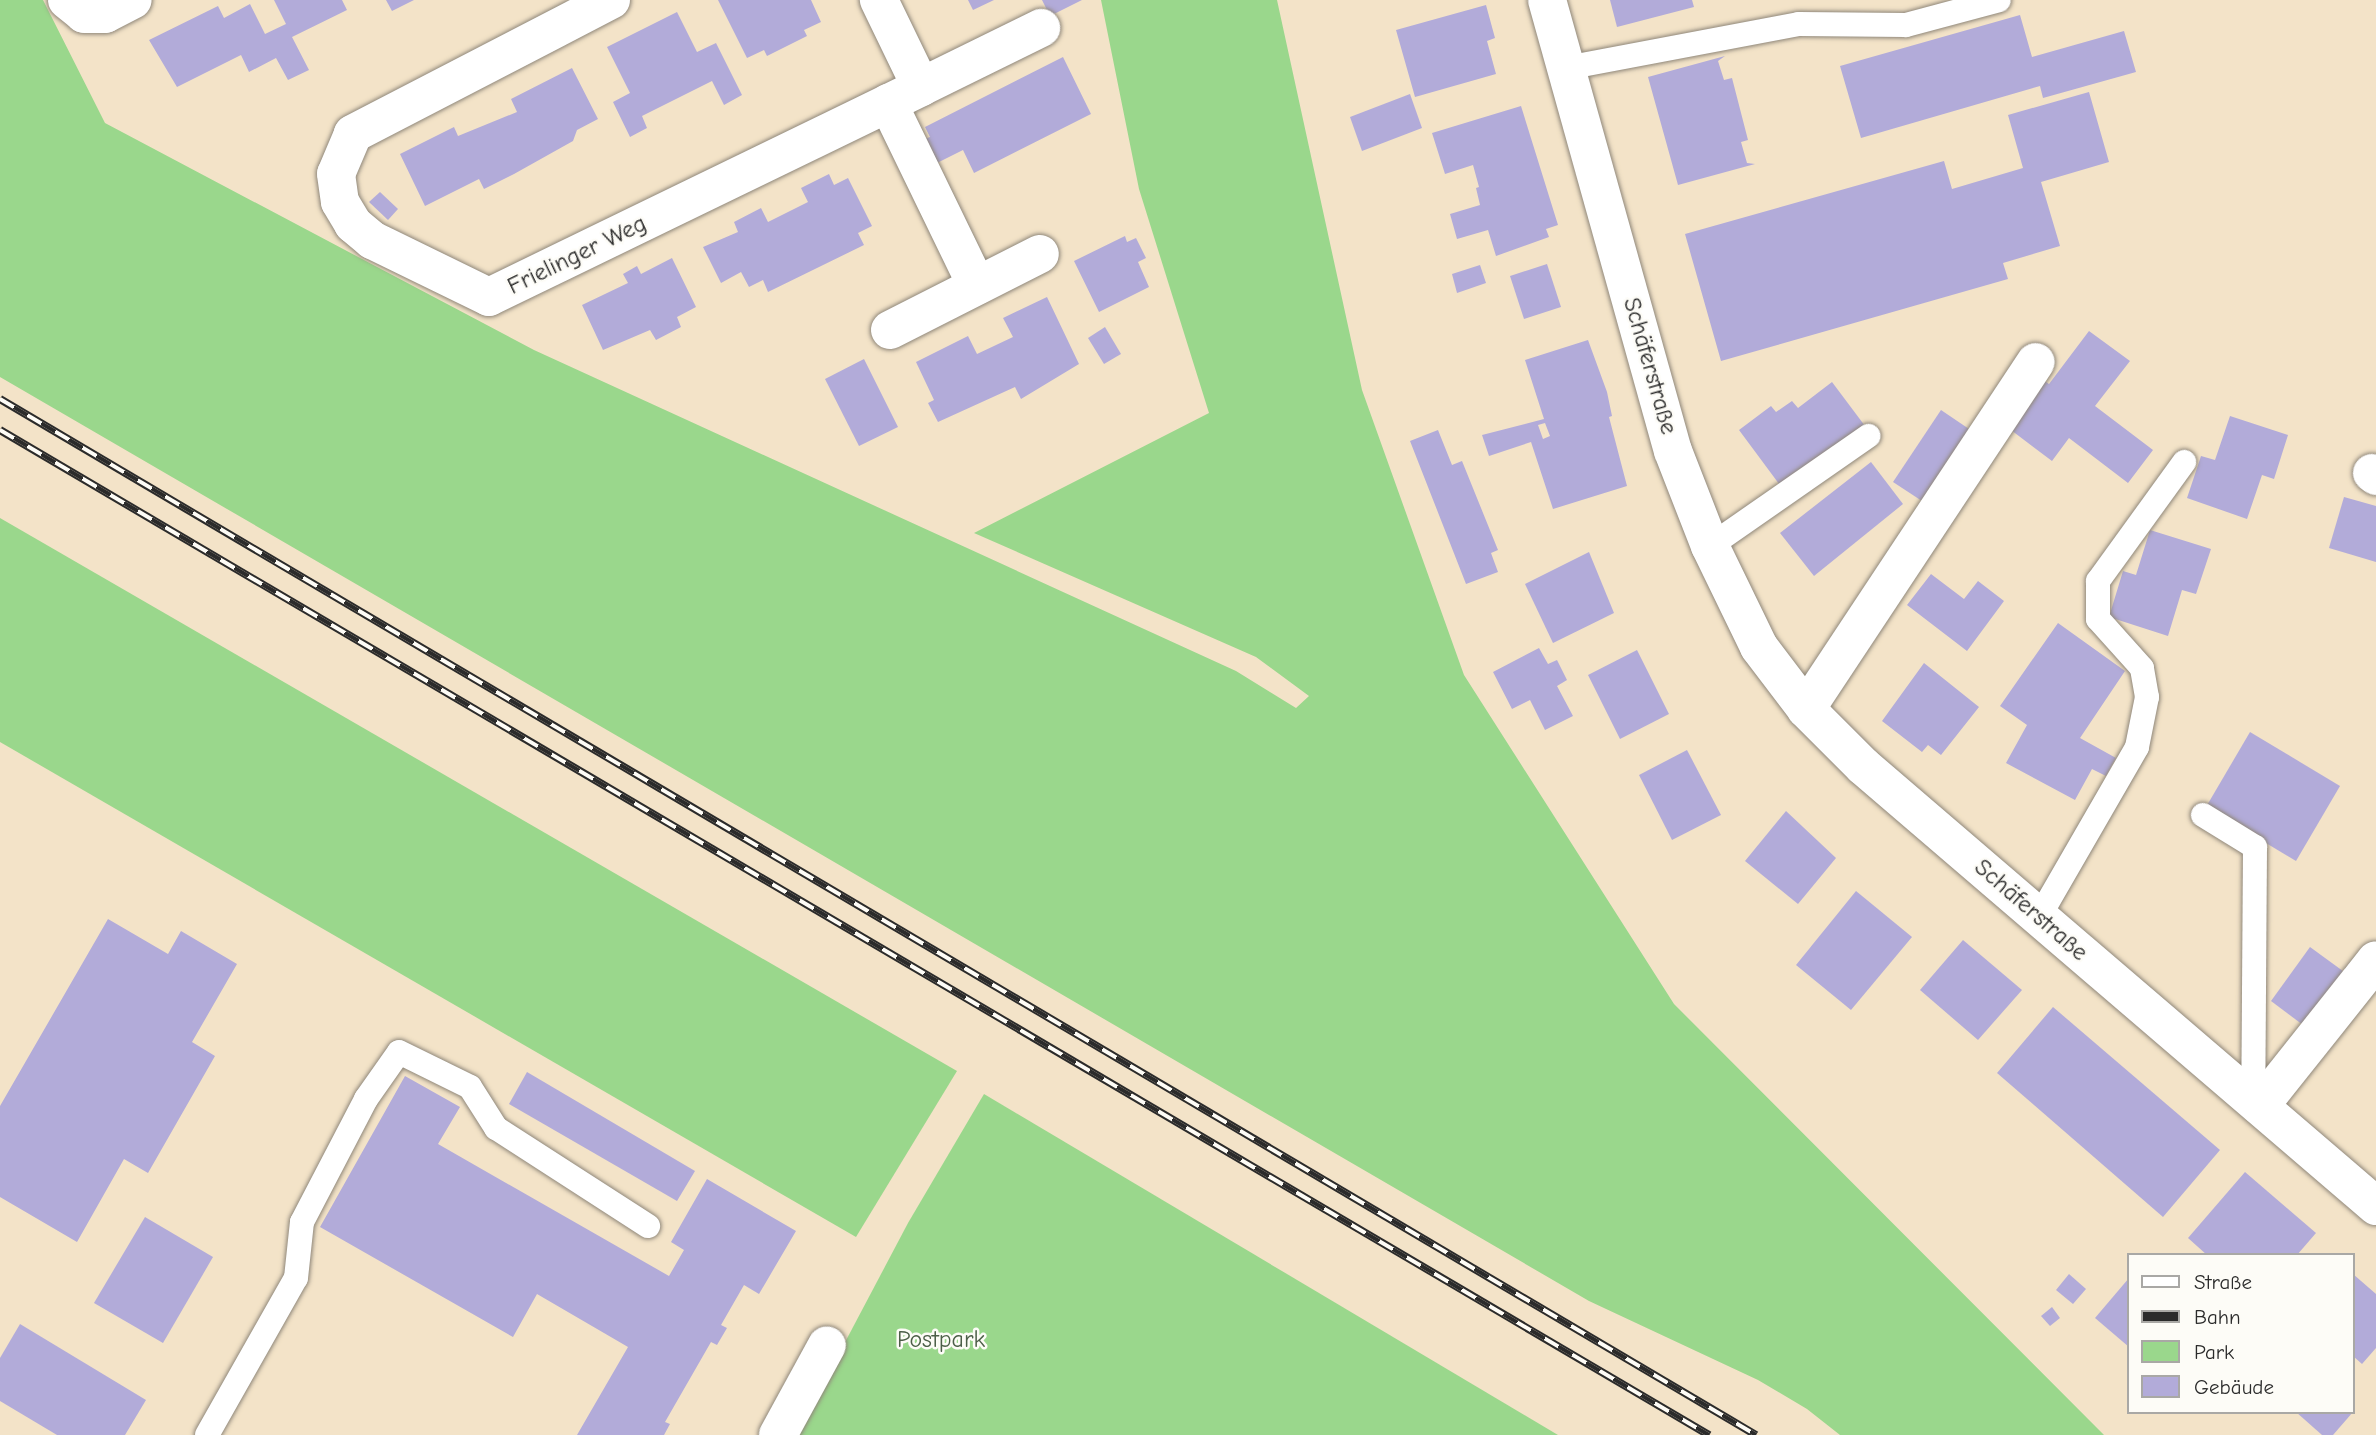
<!DOCTYPE html>
<html>
<head>
<meta charset="utf-8">
<style>
  body { margin:0 }
  #map { position:relative; width:2376px; height:1435px; overflow:hidden; background:#f3e3c8; font-family:"Comic Neue",sans-serif }
  div>[style] { position:absolute }
  [style*='--x'] { left:calc(var(--x)*1px); top:calc(var(--y)*1px); width:calc(var(--w)*1px); rotate:calc(var(--a)*1deg) }
  .green>* { inset:0; background:#9ad78c }
  .building>* { inset:0; background:#b2abd9 }
  .roads { filter:drop-shadow(0 0 2px #8f877a) drop-shadow(0 0 2px #8f877a) }
  .service>* { height:24px; margin:-12px; padding:0 12px; transform-origin:12px; border-radius:12px; background:#fff }
  .minor>* { height:38px; margin:-19px; padding:0 19px; transform-origin:19px; border-radius:19px; background:#fff }
  .rail>* { height:8px; margin-top:-4px; transform-origin:0; background:repeating-linear-gradient(90deg,#fdfcf7 0 16px,#2b2b2b 0 32px); box-sizing:border-box; border-block:2px solid #2b2b2b }
  span { translate:-50% -50%; white-space:nowrap; text-align:center; line-height:1.15; -webkit-text-stroke:5px #fdfcf7; paint-order:stroke }
  .street-label { font-size:24px; color:#2b2b2b }
  .park-label { font-size:24px; color:#4c5f48 }
  .legend { position:absolute; left:2127px; top:1253px; width:228px; height:161px; box-sizing:border-box; background:#fdfcf7; border:2px solid #a9a8a5; margin:0; padding:9px 12px; list-style:none; font-size:21px; color:#2b2b2b }
  .legend li { display:flex; align-items:center; gap:14px; height:35px }
  .legend b { width:35px; border:2px solid #a9a8a5 }
</style>
</head>
<body>
<div id="map">
  <div class="green">
    <div style="clip-path:polygon(0 0,43px 0,105px 123px,534px 350px,1236px 671px,1296px 708px,1309px 696px,1256px 657px,974px 533px,1209px 413px,1139px 189px,1101px 0,1277px 0,1362px 390px,1464px 675px,1674px 1004px,2104px 1435px,1840px 1435px,1807px 1409px,1758px 1380px,1589px 1301px,0 377px)"></div>
    <div style="clip-path:polygon(0 518px,957px 1071px,856px 1237px,0 742px)"></div>
    <div style="clip-path:polygon(984px 1094px,1558px 1435px,796px 1435px,908px 1223px)"></div>
  </div>
  <div class="building">
    <div style="clip-path:polygon(274px 0,342px 0,347px 10px,292px 37px,309px 70px,288px 80px,276px 58px,249px 72px,241px 55px,177px 87px,149px 40px,218px 6px,224px 18px,250px 4px,265px 34px,286px 24px)"></div>
    <div style="clip-path:polygon(386px 0,414px 0,392px 11px)"></div>
    <div style="clip-path:polygon(718px 0,811px 0,821px 22px,804px 30px,807px 36px,767px 56px,764px 50px,747px 58px)"></div>
    <div style="clip-path:polygon(968px 0,994px 0,973px 10px)"></div>
    <div style="clip-path:polygon(1042px 0,1082px 0,1050px 16px)"></div>
    <div style="clip-path:polygon(1610px 0,1692px 0,1694px 7px,1617px 27px)"></div>
    <div style="clip-path:polygon(1486px 5px,1495px 38px,1487px 41px,1496px 74px,1415px 97px,1396px 30px)"></div>
    <div style="clip-path:polygon(677px 12px,697px 52px,716px 43px,742px 95px,724px 105px,712px 81px,642px 116px,647px 128px,630px 137px,613px 102px,630px 93px,607px 47px)"></div>
    <div style="clip-path:polygon(2020px 15px,2032px 57px,2124px 31px,2136px 72px,2043px 98px,2040px 86px,1861px 138px,1840px 66px)"></div>
    <div style="clip-path:polygon(1725px 56px,1718px 61px,1724px 80px,1732px 78px,1748px 140px,1741px 142px,1747px 163px,1755px 164px,1678px 185px,1648px 77px)"></div>
    <div style="clip-path:polygon(1063px 57px,1091px 114px,974px 173px,963px 150px,937px 163px,925px 139px,930px 137px,925px 127px)"></div>
    <div style="clip-path:polygon(572px 68px,598px 119px,577px 130px,573px 141px,514px 174px,484px 189px,479px 179px,425px 206px,400px 154px,454px 127px,458px 136px,517px 112px,511px 99px)"></div>
    <div style="clip-path:polygon(2089px 92px,2109px 162px,2041px 182px,2060px 246px,2003px 263px,2008px 279px,1721px 361px,1685px 234px,1944px 161px,1952px 189px,2023px 168px,2008px 115px)"></div>
    <div style="clip-path:polygon(1410px 94px,1422px 128px,1362px 151px,1350px 117px)"></div>
    <div style="clip-path:polygon(1521px 106px,1558px 225px,1546px 229px,1549px 237px,1496px 256px,1488px 230px,1457px 239px,1450px 214px,1480px 205px,1476px 188px,1479px 187px,1473px 165px,1445px 174px,1432px 133px)"></div>
    <div style="clip-path:polygon(829px 174px,834px 185px,848px 178px,872px 226px,858px 233px,864px 245px,768px 292px,763px 280px,749px 287px,741px 272px,721px 283px,703px 247px,738px 232px,734px 222px,761px 208px,768px 222px,808px 202px,801px 188px)"></div>
    <div style="clip-path:polygon(380px 192px,398px 209px,388px 220px,369px 202px)"></div>
    <div style="clip-path:polygon(1125px 236px,1127px 242px,1136px 238px,1146px 258px,1138px 262px,1149px 287px,1099px 312px,1074px 261px)"></div>
    <div style="clip-path:polygon(672px 258px,696px 307px,677px 317px,681px 327px,656px 340px,650px 330px,603px 350px,582px 305px,628px 283px,623px 274px,637px 266px,641px 274px)"></div>
    <div style="clip-path:polygon(1547px 264px,1561px 307px,1524px 319px,1510px 276px)"></div>
    <div style="clip-path:polygon(1480px 265px,1486px 283px,1457px 293px,1452px 274px)"></div>
    <div style="clip-path:polygon(1047px 297px,1079px 364px,1021px 399px,1015px 387px,938px 422px,928px 403px,934px 400px,916px 362px,968px 336px,977px 354px,1013px 337px,1003px 318px)"></div>
    <div style="clip-path:polygon(1105px 327px,1121px 354px,1104px 364px,1088px 338px)"></div>
    <div style="clip-path:polygon(2089px 331px,2130px 361px,2095px 406px,2153px 450px,2128px 483px,2069px 438px,2052px 461px,2007px 427px,2042px 379px,2049px 384px)"></div>
    <div style="clip-path:polygon(evenodd,1588px 340px,1607px 392px,1612px 416px,1609px 417px,1627px 486px,1553px 509px,1531px 442px,1489px 456px,1482px 435px,1544px 419px,1525px 360px,1588px 340px,1545px 423px,1550px 436px,1543px 439px,1538px 425px,1545px 423px)"></div>
    <div style="clip-path:polygon(864px 359px,898px 427px,859px 446px,825px 379px)"></div>
    <div style="clip-path:polygon(1832px 382px,1865px 426px,1782px 488px,1739px 430px,1771px 406px,1776px 412px,1792px 401px,1798px 408px)"></div>
    <div style="clip-path:polygon(1941px 410px,1972px 431px,1925px 503px,1893px 482px)"></div>
    <div style="clip-path:polygon(2230px 416px,2288px 435px,2274px 479px,2262px 475px,2247px 519px,2187px 498px,2201px 456px,2215px 460px)"></div>
    <div style="clip-path:polygon(1438px 430px,1452px 465px,1462px 461px,1498px 550px,1491px 553px,1498px 572px,1466px 584px,1410px 441px)"></div>
    <div style="clip-path:polygon(1871px 462px,1903px 504px,1814px 576px,1780px 533px)"></div>
    <div style="clip-path:polygon(2344px 497px,2376px 506px,2376px 562px,2329px 548px)"></div>
    <div style="clip-path:polygon(2150px 530px,2211px 549px,2196px 594px,2182px 590px,2168px 636px,2109px 617px,2123px 571px,2136px 575px)"></div>
    <div style="clip-path:polygon(1589px 552px,1614px 613px,1553px 643px,1525px 584px)"></div>
    <div style="clip-path:polygon(1931px 574px,1964px 599px,1978px 581px,2004px 601px,1967px 651px,1907px 605px)"></div>
    <div style="clip-path:polygon(2058px 623px,2125px 671px,2080px 738px,2116px 758px,2106px 776px,2092px 769px,2075px 800px,2006px 763px,2027px 725px,2000px 706px)"></div>
    <div style="clip-path:polygon(1539px 648px,1548px 664px,1557px 660px,1567px 680px,1557px 686px,1573px 716px,1545px 730px,1530px 700px,1512px 709px,1493px 672px)"></div>
    <div style="clip-path:polygon(1637px 650px,1669px 714px,1620px 739px,1588px 675px)"></div>
    <div style="clip-path:polygon(1924px 663px,1979px 707px,1941px 755px,1928px 745px,1922px 752px,1882px 721px)"></div>
    <div style="clip-path:polygon(2250px 732px,2340px 786px,2296px 861px,2206px 807px)"></div>
    <div style="clip-path:polygon(1687px 750px,1721px 815px,1672px 840px,1639px 775px)"></div>
    <div style="clip-path:polygon(1786px 811px,1836px 858px,1798px 904px,1745px 861px)"></div>
    <div style="clip-path:polygon(1856px 891px,1912px 937px,1851px 1010px,1796px 965px)"></div>
    <div style="clip-path:polygon(108px 919px,168px 954px,181px 931px,237px 964px,192px 1042px,215px 1056px,148px 1173px,124px 1159px,77px 1242px,0 1197px,0 1106px)"></div>
    <div style="clip-path:polygon(1963px 940px,2022px 990px,1978px 1040px,1920px 990px)"></div>
    <div style="clip-path:polygon(2310px 947px,2347px 974px,2307px 1028px,2271px 1001px)"></div>
    <div style="clip-path:polygon(2053px 1007px,2220px 1150px,2163px 1217px,1997px 1073px)"></div>
    <div style="clip-path:polygon(527px 1072px,695px 1171px,677px 1201px,509px 1104px)"></div>
    <div style="clip-path:polygon(405px 1076px,460px 1107px,438px 1144px,669px 1276px,684px 1250px,671px 1242px,707px 1179px,796px 1231px,759px 1294px,744px 1285px,721px 1325px,727px 1328px,717px 1345px,711px 1342px,665px 1422px,670px 1424px,664px 1435px,577px 1435px,628px 1347px,537px 1294px,513px 1337px,320px 1227px)"></div>
    <div style="clip-path:polygon(2245px 1172px,2316px 1233px,2297px 1255px,2207px 1255px,2188px 1238px)"></div>
    <div style="clip-path:polygon(145px 1217px,213px 1257px,163px 1343px,94px 1303px)"></div>
    <div style="clip-path:polygon(2069px 1274px,2086px 1289px,2073px 1304px,2056px 1290px)"></div>
    <div style="clip-path:polygon(2353px 1274px,2376px 1294px,2376px 1348px,2362px 1364px,2353px 1356px)"></div>
    <div style="clip-path:polygon(2129px 1278px,2129px 1347px,2095px 1318px)"></div>
    <div style="clip-path:polygon(2052px 1307px,2060px 1318px,2050px 1326px,2041px 1316px)"></div>
    <div style="clip-path:polygon(20px 1324px,146px 1400px,125px 1435px,57px 1435px,0 1401px,0 1358px)"></div>
    <div style="clip-path:polygon(2296px 1412px,2353px 1412px,2333px 1435px,2322px 1435px)"></div>
  </div>
  <div class="roads">
    <div class="service">
      <div style="--x:1566;--y:68;--w:237;--a:-10.7"></div>
      <div style="--x:1799;--y:24;--w:107;--a:0.5"></div>
      <div style="--x:1906;--y:25;--w:96;--a:-15"></div>
      <div style="--x:1710;--y:546;--w:193;--a:-34.8"></div>
      <div style="--x:2203;--y:815;--w:61;--a:31.6"></div>
      <div style="--x:2255;--y:847;--w:255;--a:90.4"></div>
      <div style="--x:2039;--y:917;--w:196;--a:-60"></div>
      <div style="--x:2137;--y:747;--w:51;--a:-78.7"></div>
      <div style="--x:2147;--y:697;--w:29;--a:-100"></div>
      <div style="--x:2142;--y:668;--w:66;--a:-131.9"></div>
      <div style="--x:2098;--y:619;--w:38;--a:-90"></div>
      <div style="--x:2098;--y:581;--w:147;--a:-54.1"></div>
      <div style="--x:207;--y:1435;--w:180;--a:-60.5"></div>
      <div style="--x:296;--y:1278;--w:56;--a:-83.9"></div>
      <div style="--x:302;--y:1222;--w:139;--a:-62.5"></div>
      <div style="--x:366;--y:1099;--w:57;--a:-54.9"></div>
      <div style="--x:399;--y:1052;--w:79;--a:26.2"></div>
      <div style="--x:470;--y:1087;--w:49;--a:57.6"></div>
      <div style="--x:496;--y:1128;--w:181;--a:32.8"></div>
    </div>
    <div class="minor">
      <div style="--x:67;--y:0;--w:22;--a:39"></div>
      <div style="--x:84;--y:14;--w:21;--a:0"></div>
      <div style="--x:105;--y:14;--w:31;--a:-27"></div>
      <div style="--x:611;--y:0;--w:291;--a:152.6"></div>
      <div style="--x:353;--y:134;--w:43;--a:113"></div>
      <div style="--x:336;--y:174;--w:28;--a:82"></div>
      <div style="--x:340;--y:202;--w:26;--a:59"></div>
      <div style="--x:353;--y:224;--w:25;--a:40"></div>
      <div style="--x:372;--y:240;--w:130;--a:26"></div>
      <div style="--x:489;--y:297;--w:480;--a:-25.9"></div>
      <div style="--x:921;--y:87;--w:97;--a:-115.8"></div>
      <div style="--x:1547;--y:0;--w:468;--a:74.4"></div>
      <div style="--x:1673;--y:451;--w:102;--a:68.7"></div>
      <div style="--x:1710;--y:546;--w:112;--a:64.1"></div>
      <div style="--x:1759;--y:647;--w:78;--a:52.8"></div>
      <div style="--x:1806;--y:709;--w:81;--a:45"></div>
      <div style="--x:1863;--y:766;--w:676;--a:40.62"></div>
      <div style="--x:921;--y:87;--w:134;--a:-26.2"></div>
      <div style="--x:888;--y:103;--w:203;--a:64.1"></div>
      <div style="--x:890;--y:330;--w:168;--a:-26.9"></div>
      <div style="--x:2372;--y:473;--w:5;--a:37"></div>
      <div style="--x:1806;--y:709;--w:416;--a:-56.5"></div>
      <div style="--x:2260;--y:1106;--w:186;--a:-51.5"></div>
      <div style="--x:778;--y:1435;--w:102;--a:-61.4"></div>
    </div>
  </div>
  <div class="rail">
    <div style="--x:0;--y:399;--w:2039;--a:30.54"></div>
    <div style="--x:0;--y:430;--w:1983;--a:30.46"></div>
  </div>
  <div class="street-label">
    <span style="left:577px;top:255px;rotate:-26deg">Frielinger Weg</span>
    <span style="left:1650px;top:366px;rotate:74deg">Schäferstraße</span>
    <span style="left:2031px;top:910px;rotate:41deg">Schäferstraße</span>
  </div>
  <div class="park-label">
    <span style="left:941px;top:1340px">Postpark</span>
  </div>
  <ul class="legend">
  <li><b style="height:9px;background:#fff"></b>Straße</li>
  <li><b style="height:9px;background:#2b2b2b"></b>Bahn</li>
  <li><b style="height:19px;background:#9ad78c"></b>Park</li>
  <li><b style="height:19px;background:#b2abd9"></b>Gebäude</li>
  </ul>
</div>
</body>
</html>
